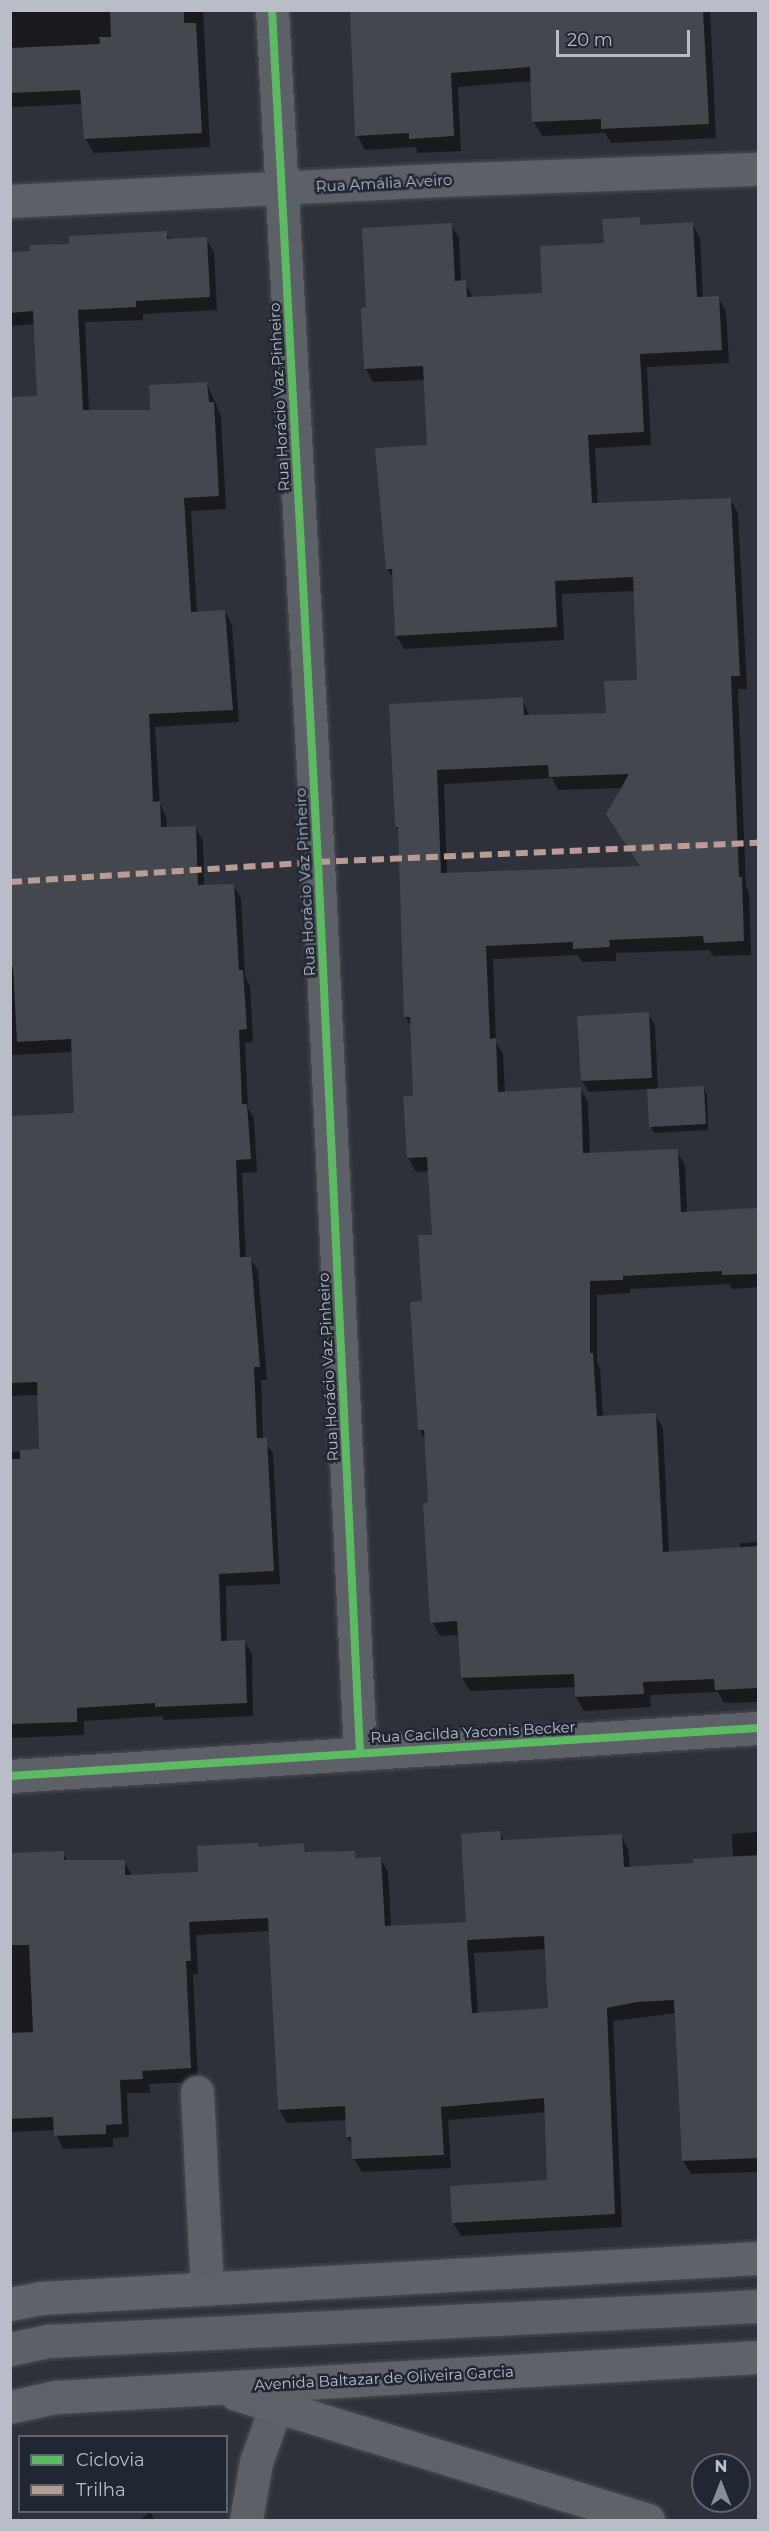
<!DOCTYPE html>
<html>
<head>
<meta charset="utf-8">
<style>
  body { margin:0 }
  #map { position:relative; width:769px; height:2531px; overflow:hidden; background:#2e3139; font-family:Montserrat,sans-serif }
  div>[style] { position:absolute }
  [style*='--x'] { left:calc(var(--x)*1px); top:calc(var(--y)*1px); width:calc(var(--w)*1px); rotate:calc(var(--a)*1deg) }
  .shadow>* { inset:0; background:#0007 }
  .building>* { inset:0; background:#44474d }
  .roads { filter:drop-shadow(0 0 2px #4a4c51) drop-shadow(0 0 2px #4a4c51) }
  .minor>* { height:33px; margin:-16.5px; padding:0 16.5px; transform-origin:16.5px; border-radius:16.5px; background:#5d6066 }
  .major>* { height:33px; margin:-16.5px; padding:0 16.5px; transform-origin:16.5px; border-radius:16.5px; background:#5f6268 }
  .quiet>* { height:6px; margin-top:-3px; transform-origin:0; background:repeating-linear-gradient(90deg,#b99d93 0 12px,transparent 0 18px) }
  .cycleway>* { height:8px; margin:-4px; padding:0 4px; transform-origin:4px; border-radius:4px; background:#5cba63 }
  span { translate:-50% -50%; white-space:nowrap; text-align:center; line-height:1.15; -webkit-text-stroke:5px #212732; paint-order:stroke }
  .street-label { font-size:15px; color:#b8bdc8 }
  .frame { position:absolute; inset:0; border:12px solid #b8bdc8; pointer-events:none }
  .legend { position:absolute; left:18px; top:2435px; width:210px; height:78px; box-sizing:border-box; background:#212732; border:2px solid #5d636e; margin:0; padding:8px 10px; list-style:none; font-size:18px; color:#b8bdc8 }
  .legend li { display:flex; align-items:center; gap:12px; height:30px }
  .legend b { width:30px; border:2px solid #5d636e }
  .north { position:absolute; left:691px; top:2453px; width:60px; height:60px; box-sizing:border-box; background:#212732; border:2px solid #5d636e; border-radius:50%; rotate:0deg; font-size:16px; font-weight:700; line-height:24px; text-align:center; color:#b8bdc8 }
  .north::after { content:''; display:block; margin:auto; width:21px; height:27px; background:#888c96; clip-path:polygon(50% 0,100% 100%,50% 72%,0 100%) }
  .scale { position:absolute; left:556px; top:30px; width:134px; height:27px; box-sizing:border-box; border:3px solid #b8bdc8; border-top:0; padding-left:8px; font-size:18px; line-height:21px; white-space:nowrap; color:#b8bdc8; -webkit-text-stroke:4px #212732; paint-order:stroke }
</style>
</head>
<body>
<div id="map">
  <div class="shadow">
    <div style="clip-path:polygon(10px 10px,203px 10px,210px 147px,94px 153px,85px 138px,82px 104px,10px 107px)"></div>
    <div style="clip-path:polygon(351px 10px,710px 10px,716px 138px,611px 143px,605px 133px,542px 136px,534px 122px,532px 81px,458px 87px,461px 151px,418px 153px,415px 147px,365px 150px,357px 135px)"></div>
    <div style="clip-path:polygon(evenodd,639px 219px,643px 226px,692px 224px,700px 238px,703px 298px,718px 297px,726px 311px,729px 363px,647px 367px,651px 445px,595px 448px,598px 505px,730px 499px,738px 513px,747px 689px,738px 689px,746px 887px,749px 892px,751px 955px,713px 956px,709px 950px,616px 953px,616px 961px,582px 962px,578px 955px,493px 959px,496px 1042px,503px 1054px,505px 1093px,580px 1089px,588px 1102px,590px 1155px,677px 1151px,685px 1165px,687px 1213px,756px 1209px,758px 1214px,758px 1287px,732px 1289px,729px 1284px,630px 1289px,630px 1293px,597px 1295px,597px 1363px,600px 1368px,603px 1417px,655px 1415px,663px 1428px,669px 1553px,740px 1549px,740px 1543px,758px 1542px,758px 1702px,724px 1703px,718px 1692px,650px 1695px,651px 1707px,584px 1711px,576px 1697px,576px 1687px,470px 1691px,462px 1678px,460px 1635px,440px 1636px,432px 1622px,426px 1441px,420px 1430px,424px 1303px,433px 1236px,429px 1171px,416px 1172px,408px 1158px,415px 1097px,412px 1028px,405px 1016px,399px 832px,396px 827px,391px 705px,522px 699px,530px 717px,607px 714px,639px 681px,635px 591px,562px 594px,564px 640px,404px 649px,396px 635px,394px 580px,387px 568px,429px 447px,425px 380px,373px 382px,366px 369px,368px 309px,451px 225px,459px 238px,461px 282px,465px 282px,473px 298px,544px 294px,639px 219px,552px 778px,558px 790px,622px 788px,642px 867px,447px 874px,444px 784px,552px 778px)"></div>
    <div style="clip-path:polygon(166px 233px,170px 240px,206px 239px,214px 252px,217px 310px,143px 314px,143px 320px,85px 322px,89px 411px,152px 411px,207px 384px,221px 416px,226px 509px,191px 511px,197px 614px,225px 612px,232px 625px,239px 722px,155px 727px,160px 804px,166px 816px,167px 829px,195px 827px,203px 841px,204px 886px,233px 885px,241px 898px,245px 977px,250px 985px,253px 1042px,245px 1043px,248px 1108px,254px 1118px,257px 1172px,242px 1173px,246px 1259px,250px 1258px,258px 1271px,267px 1380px,261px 1380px,263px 1440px,273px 1453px,280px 1584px,226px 1586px,227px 1642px,244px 1641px,252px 1654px,253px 1716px,164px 1720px,162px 1716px,84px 1721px,84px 1735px,10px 1738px,10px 1452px,41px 1450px,39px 1395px,10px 1396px,10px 1117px,76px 1115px,73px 1052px,10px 1055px,10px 398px,39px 397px,36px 324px,10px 326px,10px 254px)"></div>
    <div style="clip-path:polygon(648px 1014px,655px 1025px,658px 1090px,703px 1087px,707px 1094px,708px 1130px,654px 1133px,651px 1126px,649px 1089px,589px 1092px,582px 1081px)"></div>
    <div style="clip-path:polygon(evenodd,758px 1832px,758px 2172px,691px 2174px,683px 2161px,676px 2013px,613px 2021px,622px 2227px,461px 2236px,453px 2223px,549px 2181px,546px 2112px,448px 2120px,451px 2168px,362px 2172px,354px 2159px,353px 2147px,347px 2137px,347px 2120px,287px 2123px,279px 2109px,270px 1931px,196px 1935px,198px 1974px,193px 1974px,198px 2082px,149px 2084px,150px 2093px,127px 2093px,129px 2137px,113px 2138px,113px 2147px,63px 2149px,55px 2130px,10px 2132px,10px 1855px,63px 1853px,68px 1862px,124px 1862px,132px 1875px,200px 1873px,257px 1845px,259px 1849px,303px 1845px,308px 1854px,354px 1853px,358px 1859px,380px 1858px,388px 1872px,391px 1927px,467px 1924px,499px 1833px,504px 1841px,621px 1835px,628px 1849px,630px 1868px,695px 1865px,733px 1858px,732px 1834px,758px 1832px,546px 1949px,549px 2009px,478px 2014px,474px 1953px,546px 1949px)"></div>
    <div style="clip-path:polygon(150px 2512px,155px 2520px,140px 2520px)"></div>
  </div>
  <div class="building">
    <div style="clip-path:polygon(110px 10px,184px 10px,184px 23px,196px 23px,202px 133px,84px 139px,80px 90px,10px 93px,10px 48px,100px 44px,99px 37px,111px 37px)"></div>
    <div style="clip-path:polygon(350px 10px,703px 10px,709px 124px,601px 129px,601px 119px,532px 122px,530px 67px,451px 73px,454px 136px,409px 139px,409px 133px,355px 136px)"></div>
    <div style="clip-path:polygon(evenodd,640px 217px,641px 225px,693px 222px,697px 297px,719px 296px,722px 350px,640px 354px,644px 432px,588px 435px,592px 503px,731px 498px,740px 676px,731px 676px,739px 877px,742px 877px,744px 941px,704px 943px,703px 936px,609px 940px,610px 947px,573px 949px,573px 942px,486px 946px,490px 1039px,496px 1038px,498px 1092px,581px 1087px,583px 1153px,678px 1149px,681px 1212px,757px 1208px,759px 1274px,722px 1275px,722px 1271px,623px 1276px,623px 1280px,590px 1281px,590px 1353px,593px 1353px,597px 1416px,656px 1413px,663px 1552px,759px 1546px,759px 1688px,715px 1690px,714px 1679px,643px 1682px,644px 1694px,575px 1697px,574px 1674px,461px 1678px,457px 1621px,430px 1623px,423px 1503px,428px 1503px,424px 1430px,418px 1430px,410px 1302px,422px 1301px,418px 1235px,432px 1235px,427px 1157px,407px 1158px,403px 1096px,413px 1096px,410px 1017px,404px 1017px,398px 827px,395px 827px,389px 704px,523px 697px,524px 715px,606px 713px,604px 681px,637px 680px,633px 577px,555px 581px,557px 627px,395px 636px,392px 569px,386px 569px,375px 448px,427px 445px,423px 366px,364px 369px,361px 308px,366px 307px,362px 228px,452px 223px,455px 281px,466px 280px,467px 297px,542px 293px,540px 246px,604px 243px,602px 219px,640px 217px,548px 765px,549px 777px,629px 774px,606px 814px,640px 866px,441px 873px,437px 770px,548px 765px)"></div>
    <div style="clip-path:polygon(167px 231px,167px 239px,207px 237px,210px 297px,136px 301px,136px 307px,78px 310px,83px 410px,150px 410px,149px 385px,207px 382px,209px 402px,214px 402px,219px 496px,184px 498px,191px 612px,225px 610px,233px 710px,149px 714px,153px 802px,160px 801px,161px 827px,196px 826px,198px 885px,234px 884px,239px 970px,243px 970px,247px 1029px,239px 1030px,242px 1104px,247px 1104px,251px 1159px,236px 1160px,240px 1257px,251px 1257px,260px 1367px,254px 1367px,257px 1438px,267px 1438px,274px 1571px,219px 1574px,221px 1641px,245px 1640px,247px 1703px,155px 1707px,155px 1703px,77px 1708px,77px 1722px,10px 1724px,10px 1459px,20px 1459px,20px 1450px,39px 1449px,37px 1382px,10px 1383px,10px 1116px,74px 1113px,71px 1039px,17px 1042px,13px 967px,10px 967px,10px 397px,37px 396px,33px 311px,10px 313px,10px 252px,30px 251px,30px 245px,69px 244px,69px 236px)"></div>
    <div style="clip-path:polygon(649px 1012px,652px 1078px,581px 1081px,577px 1016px)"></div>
    <div style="clip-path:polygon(704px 1086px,706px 1124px,649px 1127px,647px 1089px)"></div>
    <div style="clip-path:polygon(evenodd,500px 1831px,501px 1840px,622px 1834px,624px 1867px,693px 1863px,693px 1859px,759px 1855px,759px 2158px,682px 2161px,674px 2000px,637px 2002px,607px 2008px,615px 2214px,452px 2223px,450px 2186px,547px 2180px,544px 2098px,441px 2107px,444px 2155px,352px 2159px,351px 2137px,346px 2137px,345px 2106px,278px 2110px,268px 1918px,189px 1922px,191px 1961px,186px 1961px,191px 2068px,142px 2071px,143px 2079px,120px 2080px,122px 2124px,106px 2125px,106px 2134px,54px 2136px,53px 2117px,10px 2119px,10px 2033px,33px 2032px,29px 1945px,10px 1945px,10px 1853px,64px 1851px,64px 1860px,125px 1860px,125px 1875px,198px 1872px,197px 1846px,258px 1843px,258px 1847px,304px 1843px,305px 1852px,355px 1851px,356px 1858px,381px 1857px,385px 1926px,466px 1922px,461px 1834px,500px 1831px,544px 1936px,548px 2008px,472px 2013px,467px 1940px,544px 1936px)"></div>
  </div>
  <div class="roads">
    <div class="minor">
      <div style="--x:272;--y:10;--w:853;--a:86.91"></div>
      <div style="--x:318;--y:862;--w:891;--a:87.3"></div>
      <div style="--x:10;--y:201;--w:430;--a:-2.8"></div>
      <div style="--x:439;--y:180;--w:319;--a:-2"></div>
      <div style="--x:10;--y:1776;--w:750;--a:-3.67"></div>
      <div style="--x:197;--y:2092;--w:197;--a:87.1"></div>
      <div style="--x:10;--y:2349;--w:38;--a:-12"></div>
      <div style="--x:47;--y:2341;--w:712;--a:-2.82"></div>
      <div style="--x:246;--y:2520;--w:59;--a:-80.2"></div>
      <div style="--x:256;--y:2462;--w:59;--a:-70.3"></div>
    </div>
    <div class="major">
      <div style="--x:10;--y:2304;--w:31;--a:-11"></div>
      <div style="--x:40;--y:2298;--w:719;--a:-3.19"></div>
      <div style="--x:236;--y:2394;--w:431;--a:17"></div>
      <div style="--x:10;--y:2407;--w:47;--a:-12.3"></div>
      <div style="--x:56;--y:2397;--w:703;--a:-3.26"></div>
    </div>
  </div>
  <div class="quiet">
    <div style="--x:10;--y:882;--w:309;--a:-3.7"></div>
    <div style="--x:318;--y:862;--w:440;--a:-2.5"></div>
  </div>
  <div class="cycleway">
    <div style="--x:272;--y:10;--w:853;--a:86.91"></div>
    <div style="--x:318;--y:862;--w:891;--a:87.3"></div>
    <div style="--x:10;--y:1776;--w:750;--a:-3.67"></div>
  </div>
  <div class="street-label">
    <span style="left:384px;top:183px;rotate:-3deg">Rua Amália Aveiro</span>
    <span style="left:279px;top:397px;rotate:-93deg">Rua Horácio Vaz Pinheiro</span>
    <span style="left:305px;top:882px;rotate:-93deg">Rua Horácio Vaz Pinheiro</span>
    <span style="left:328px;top:1367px;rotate:-93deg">Rua Horácio Vaz Pinheiro</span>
    <span style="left:473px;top:1732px;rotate:-3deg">Rua Cacilda Yaconis Becker</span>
    <span style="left:384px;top:2378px;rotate:-3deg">Avenida Baltazar de Oliveira Garcia</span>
  </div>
  <div class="frame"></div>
  <ul class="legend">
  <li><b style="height:8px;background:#5cba63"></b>Ciclovia</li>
  <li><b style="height:8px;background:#b99d93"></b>Trilha</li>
  </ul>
  <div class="north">N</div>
  <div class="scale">20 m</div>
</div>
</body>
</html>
